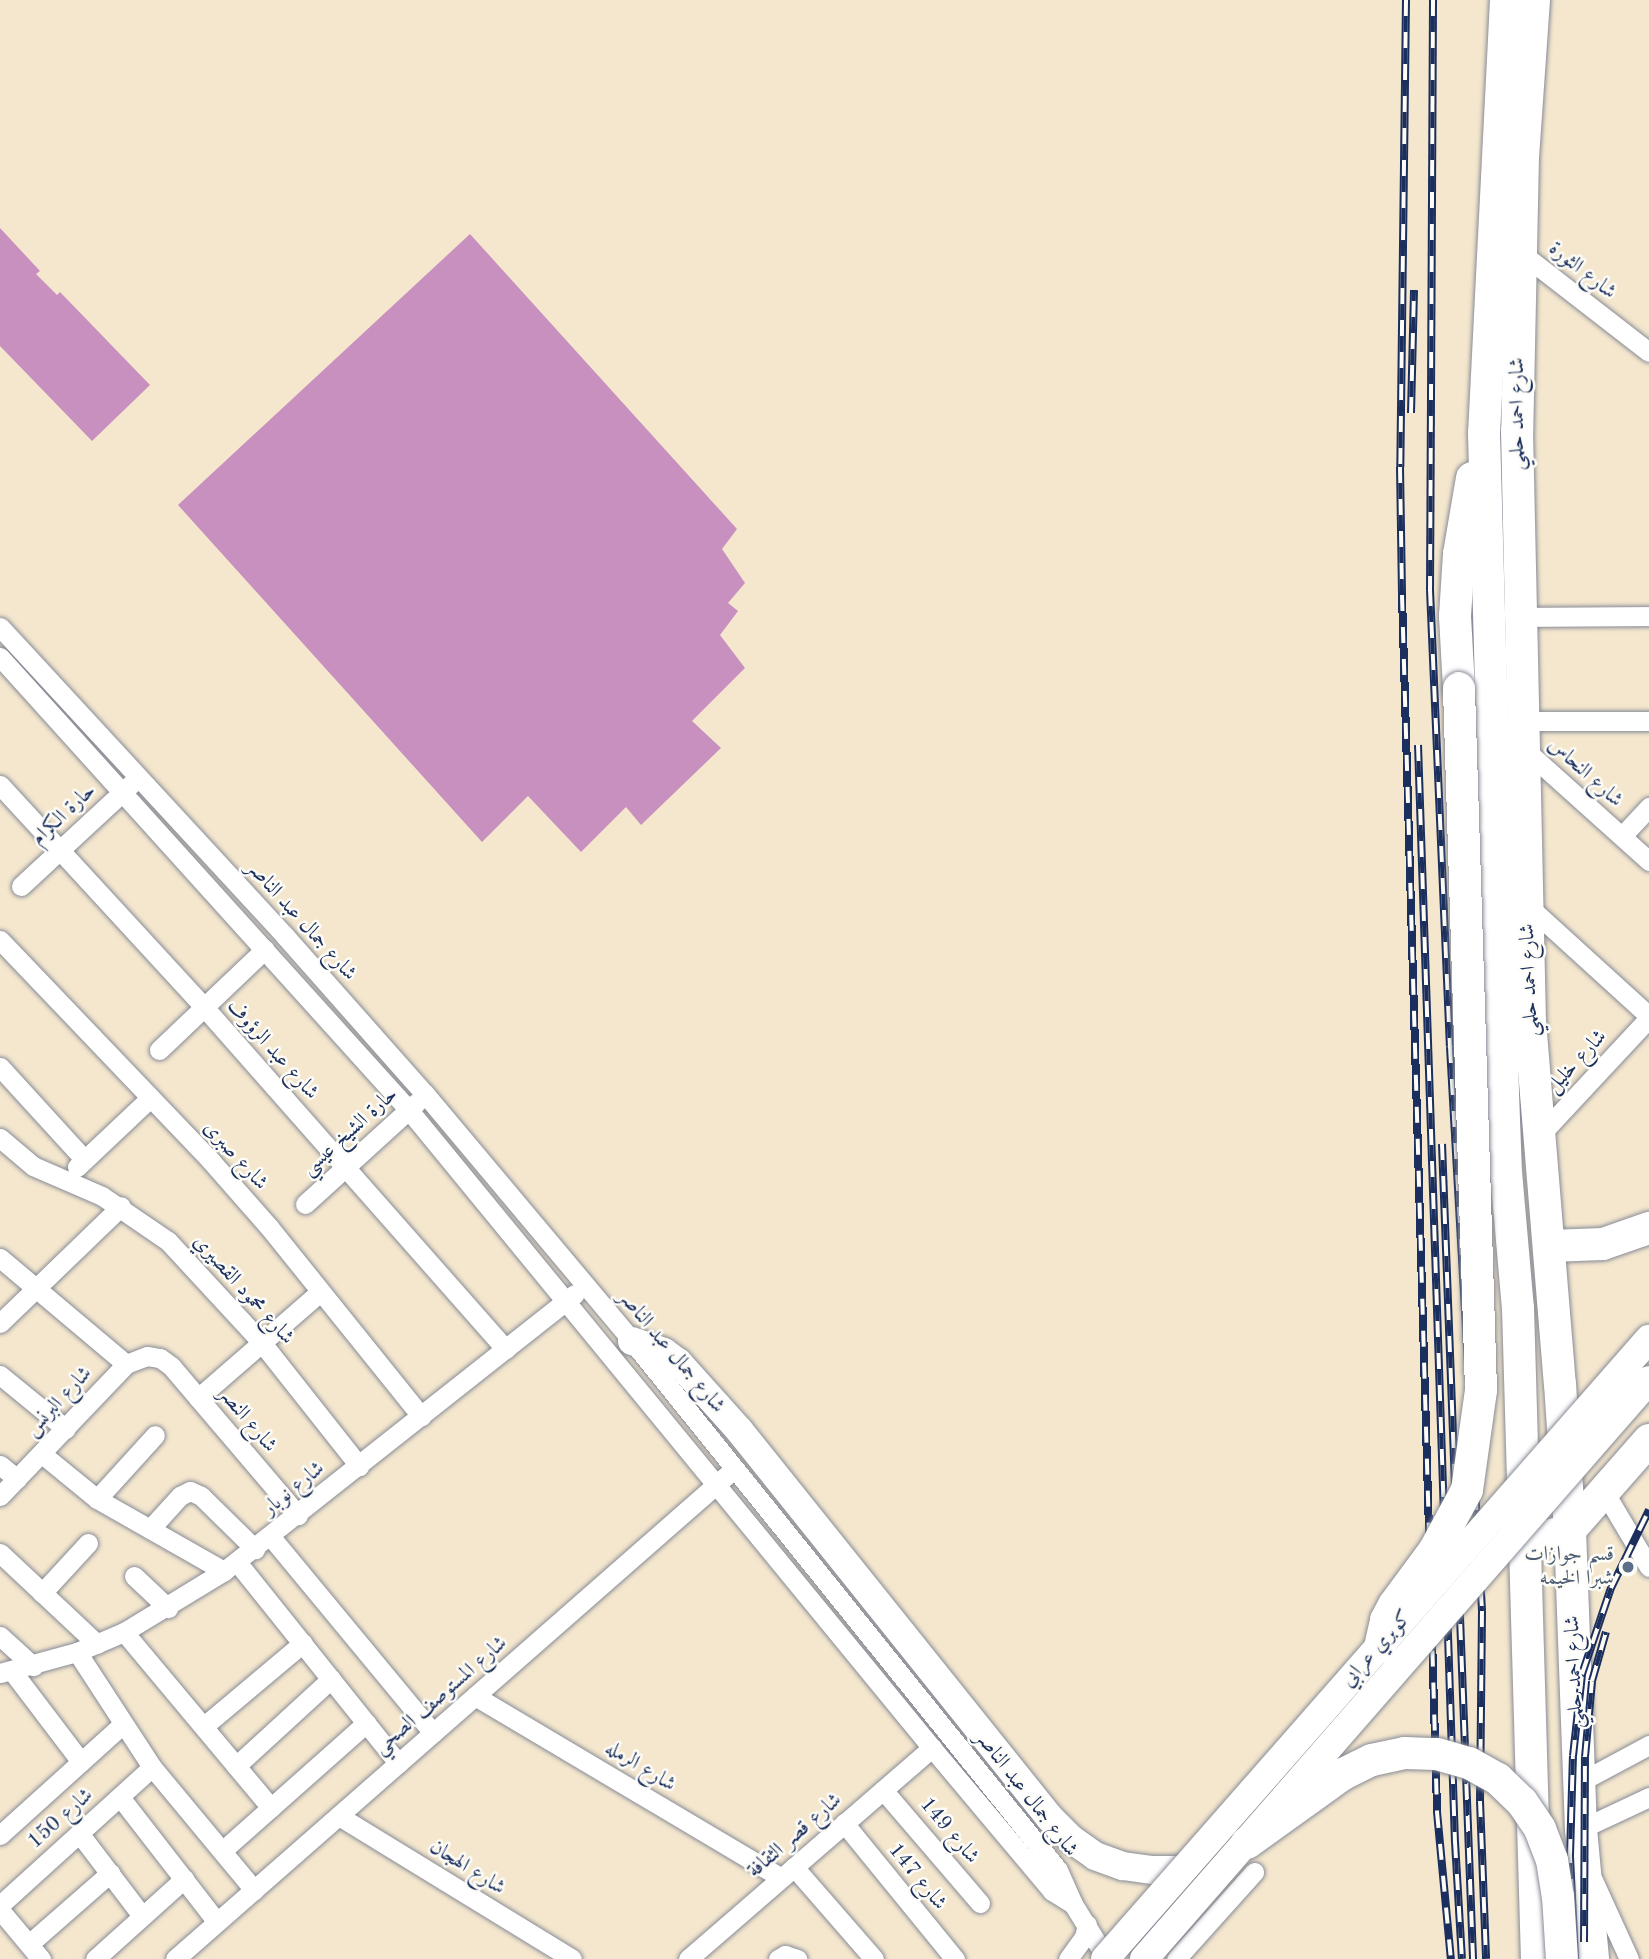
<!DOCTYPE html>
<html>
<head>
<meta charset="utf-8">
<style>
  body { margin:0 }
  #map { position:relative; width:1649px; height:1959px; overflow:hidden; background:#f4e7ce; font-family:"Old Standard TT",Amiri,serif }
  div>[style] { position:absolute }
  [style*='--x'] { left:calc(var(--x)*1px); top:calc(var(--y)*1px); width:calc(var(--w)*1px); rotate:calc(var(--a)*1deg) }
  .building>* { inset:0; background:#c790bf }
  .roads { filter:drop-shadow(0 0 2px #888b96) drop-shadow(0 0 2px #888b96) }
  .minor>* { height:19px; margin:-9.5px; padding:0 9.5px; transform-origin:9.5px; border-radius:9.5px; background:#fff }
  .secondary>* { height:28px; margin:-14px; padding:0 14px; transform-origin:14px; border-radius:14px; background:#fff }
  .primary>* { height:32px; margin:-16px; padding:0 16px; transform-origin:16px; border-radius:16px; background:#fff }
  .rail>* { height:8px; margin-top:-4px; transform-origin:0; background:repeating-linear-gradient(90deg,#fdfcf7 0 16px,#1b2f5e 0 32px); box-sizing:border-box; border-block:2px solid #1b2f5e }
  .bridges { filter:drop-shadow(0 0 2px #888b96) drop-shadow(0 0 2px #888b96) }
  .secondary-bridge>* { height:28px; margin:-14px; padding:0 14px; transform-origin:14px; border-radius:14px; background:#fff }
  .primary-bridge>* { height:32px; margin:-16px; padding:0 16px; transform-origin:16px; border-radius:16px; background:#fff }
  .dots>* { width:19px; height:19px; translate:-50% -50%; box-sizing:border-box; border:4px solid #fdfcf7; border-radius:50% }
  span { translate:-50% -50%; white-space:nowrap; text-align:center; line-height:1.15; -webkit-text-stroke:5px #fdfcf7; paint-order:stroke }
  .street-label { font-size:21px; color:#1b2f5e }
  .service-label { font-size:21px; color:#4e5e75 }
  .right { translate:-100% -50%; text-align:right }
</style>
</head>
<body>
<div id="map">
  <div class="building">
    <div style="clip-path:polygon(0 228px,40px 271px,36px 274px,57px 295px,60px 292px,150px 385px,92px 441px,0 346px)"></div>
    <div style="clip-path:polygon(470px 234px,737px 529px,722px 549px,745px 583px,728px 603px,738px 611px,720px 635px,745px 668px,692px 721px,721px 748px,641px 825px,626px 807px,581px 852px,528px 796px,482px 842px,178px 505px)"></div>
  </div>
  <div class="roads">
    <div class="minor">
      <div style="--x:1520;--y:252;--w:163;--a:37.8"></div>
      <div style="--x:1520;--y:617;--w:129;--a:-0.4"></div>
      <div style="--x:0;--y:627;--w:420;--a:47.3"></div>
      <div style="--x:285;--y:936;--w:211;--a:48.5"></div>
      <div style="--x:425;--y:1094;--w:322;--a:50"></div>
      <div style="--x:632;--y:1341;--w:679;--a:51.16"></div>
      <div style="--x:1058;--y:1870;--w:37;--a:66"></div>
      <div style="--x:1073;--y:1904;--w:65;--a:58.3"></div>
      <div style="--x:0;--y:657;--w:609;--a:47.93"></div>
      <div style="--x:408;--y:1109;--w:826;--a:50.65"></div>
      <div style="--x:932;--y:1748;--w:187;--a:50"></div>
      <div style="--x:1052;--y:1891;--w:25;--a:32"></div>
      <div style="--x:1521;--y:721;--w:128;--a:0"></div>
      <div style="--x:1522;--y:747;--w:171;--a:41.9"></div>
      <div style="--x:0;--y:785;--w:301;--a:47.4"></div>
      <div style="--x:204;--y:1007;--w:456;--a:48.6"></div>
      <div style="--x:1622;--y:836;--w:40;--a:-47"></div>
      <div style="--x:21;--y:886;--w:150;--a:-42.8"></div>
      <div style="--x:1527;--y:905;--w:165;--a:42.3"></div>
      <div style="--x:0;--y:940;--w:306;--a:46.3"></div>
      <div style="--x:211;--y:1161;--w:88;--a:48.7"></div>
      <div style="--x:269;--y:1227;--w:243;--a:51.2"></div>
      <div style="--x:159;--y:1050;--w:146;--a:-43.6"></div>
      <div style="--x:0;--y:1067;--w:125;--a:47.6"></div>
      <div style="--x:1538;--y:1137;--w:163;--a:-47"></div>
      <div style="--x:0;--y:1138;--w:43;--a:40.3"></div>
      <div style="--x:33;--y:1166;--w:75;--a:23.5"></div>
      <div style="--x:102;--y:1196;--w:80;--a:34.3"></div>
      <div style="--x:168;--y:1241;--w:139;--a:47.3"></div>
      <div style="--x:262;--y:1343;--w:157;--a:51.7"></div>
      <div style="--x:77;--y:1167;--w:100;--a:-43.4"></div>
      <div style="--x:305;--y:1204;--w:151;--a:-42.3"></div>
      <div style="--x:0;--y:1258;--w:165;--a:40.1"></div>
      <div style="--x:0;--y:1323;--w:168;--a:-44"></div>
      <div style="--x:0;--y:1375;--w:85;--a:39.3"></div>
      <div style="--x:198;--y:1398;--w:162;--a:-41"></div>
      <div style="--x:42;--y:1454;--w:71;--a:39.3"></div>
      <div style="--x:97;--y:1499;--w:146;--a:29.6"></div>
      <div style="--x:0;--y:1465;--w:22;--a:39"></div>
      <div style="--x:1605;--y:1493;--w:86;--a:59.3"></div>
      <div style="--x:0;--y:1496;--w:182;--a:-46.3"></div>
      <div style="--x:126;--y:1364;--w:22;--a:-21"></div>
      <div style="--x:147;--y:1356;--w:13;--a:9"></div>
      <div style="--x:160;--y:1358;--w:14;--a:36"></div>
      <div style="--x:171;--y:1366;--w:196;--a:49.6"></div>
      <div style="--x:97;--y:1499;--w:86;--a:-47.8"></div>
      <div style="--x:150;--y:1529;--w:45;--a:-47.7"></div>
      <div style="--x:180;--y:1496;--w:11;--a:-27"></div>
      <div style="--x:190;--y:1491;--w:12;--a:24"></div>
      <div style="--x:201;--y:1496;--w:76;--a:44.5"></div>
      <div style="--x:271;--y:1537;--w:254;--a:50.4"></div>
      <div style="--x:0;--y:1553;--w:133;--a:43.2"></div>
      <div style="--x:237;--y:1562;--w:258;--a:51.3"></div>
      <div style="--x:134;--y:1576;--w:47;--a:43.3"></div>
      <div style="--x:42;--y:1593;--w:68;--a:-47.4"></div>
      <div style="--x:124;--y:1632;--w:229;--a:50.1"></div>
      <div style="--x:0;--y:1636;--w:45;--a:42.3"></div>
      <div style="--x:77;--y:1652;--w:137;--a:56.9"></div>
      <div style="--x:152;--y:1767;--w:160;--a:50.3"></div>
      <div style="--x:12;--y:1671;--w:114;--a:52.8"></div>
      <div style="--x:0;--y:1673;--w:80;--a:-15.3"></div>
      <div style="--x:77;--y:1652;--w:51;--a:-23.1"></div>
      <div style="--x:124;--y:1632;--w:117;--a:-31.4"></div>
      <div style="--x:224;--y:1571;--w:447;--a:-38.3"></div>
      <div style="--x:475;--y:1696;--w:356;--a:30.7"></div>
      <div style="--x:204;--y:1726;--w:129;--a:-40"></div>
      <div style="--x:236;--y:1766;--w:129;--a:-42.5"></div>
      <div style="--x:1580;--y:1782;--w:78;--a:-28.2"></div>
      <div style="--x:883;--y:1790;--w:149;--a:49.4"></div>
      <div style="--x:120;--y:1797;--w:158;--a:52.2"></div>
      <div style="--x:339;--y:1816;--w:273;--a:31.5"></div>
      <div style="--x:844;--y:1823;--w:176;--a:50.8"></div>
      <div style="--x:1581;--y:1829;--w:75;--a:-25.2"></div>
      <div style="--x:79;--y:1833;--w:104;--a:52.8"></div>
      <div style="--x:0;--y:1835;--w:166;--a:-42.1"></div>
      <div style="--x:222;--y:1851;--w:193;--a:-41.6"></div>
      <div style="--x:794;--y:1867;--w:122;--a:49"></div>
      <div style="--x:1593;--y:1880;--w:87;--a:65.5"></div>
      <div style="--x:0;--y:1905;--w:205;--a:-42.2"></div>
      <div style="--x:0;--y:1910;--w:64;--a:50.1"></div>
      <div style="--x:29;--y:1944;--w:108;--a:-41.2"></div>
      <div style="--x:95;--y:1959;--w:120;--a:-42"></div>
      <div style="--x:175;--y:1959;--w:734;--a:-41.24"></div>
      <div style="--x:688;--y:1959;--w:323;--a:-40.9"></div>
      <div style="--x:778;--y:1959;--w:8;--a:-30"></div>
      <div style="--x:785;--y:1955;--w:13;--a:18"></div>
      <div style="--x:1068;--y:1959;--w:27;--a:-54"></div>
      <div style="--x:1084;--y:1937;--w:13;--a:-77"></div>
      <div style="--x:1176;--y:1959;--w:117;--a:-48.1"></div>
    </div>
    <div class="secondary">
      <div style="--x:632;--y:1341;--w:34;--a:19"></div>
      <div style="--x:664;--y:1352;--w:17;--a:36"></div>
      <div style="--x:678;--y:1362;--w:91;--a:48.1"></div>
      <div style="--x:739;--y:1430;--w:497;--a:51.3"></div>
      <div style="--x:1050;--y:1818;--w:30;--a:45"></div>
      <div style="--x:1071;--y:1839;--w:29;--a:35"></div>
      <div style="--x:1095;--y:1856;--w:30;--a:20"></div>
      <div style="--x:1123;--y:1866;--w:30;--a:8"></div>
      <div style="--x:1153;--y:1870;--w:32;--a:0"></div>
    </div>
    <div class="primary">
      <div style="--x:1506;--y:0;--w:434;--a:92.9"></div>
      <div style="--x:1484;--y:433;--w:577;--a:88.41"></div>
      <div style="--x:1500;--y:1010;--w:162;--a:87.9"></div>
      <div style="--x:1506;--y:1172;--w:137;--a:85"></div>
      <div style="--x:1518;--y:1308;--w:651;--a:88.33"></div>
      <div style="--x:1534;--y:0;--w:156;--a:94"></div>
      <div style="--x:1523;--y:156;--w:275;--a:91.2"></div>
      <div style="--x:1517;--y:431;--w:590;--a:88.74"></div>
      <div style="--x:1530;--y:1021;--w:364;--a:85.3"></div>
      <div style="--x:1560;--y:1384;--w:146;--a:86.1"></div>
      <div style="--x:1570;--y:1530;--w:299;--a:87.9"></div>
      <div style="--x:1581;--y:1829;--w:131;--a:84.7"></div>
      <div style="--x:1459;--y:688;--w:72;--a:-93.2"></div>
      <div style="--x:1455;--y:616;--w:62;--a:-86.3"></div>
      <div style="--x:1459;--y:554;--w:77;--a:-80.3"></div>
      <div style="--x:1550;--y:1246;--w:53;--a:-2.2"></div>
      <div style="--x:1603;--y:1244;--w:49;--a:-19.2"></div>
      <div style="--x:1524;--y:1542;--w:48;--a:-14.6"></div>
      <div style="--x:1570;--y:1530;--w:120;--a:-48.7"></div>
    </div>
  </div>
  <div class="rail">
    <div style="--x:1406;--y:0;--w:467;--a:90.7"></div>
    <div style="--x:1400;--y:467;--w:128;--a:89.1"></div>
    <div style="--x:1402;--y:595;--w:1218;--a:88.35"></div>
    <div style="--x:1437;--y:1812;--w:148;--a:84.6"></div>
    <div style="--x:1433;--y:0;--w:590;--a:90.29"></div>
    <div style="--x:1430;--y:590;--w:457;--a:87.5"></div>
    <div style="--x:1450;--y:1047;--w:565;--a:86.75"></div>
    <div style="--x:1482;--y:1611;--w:190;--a:90.6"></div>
    <div style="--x:1480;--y:1801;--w:158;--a:87.8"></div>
    <div style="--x:1411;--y:413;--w:123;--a:-88.6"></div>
    <div style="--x:1418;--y:745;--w:1098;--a:88.07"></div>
    <div style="--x:1455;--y:1842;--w:117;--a:86.6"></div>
    <div style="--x:1442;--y:1144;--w:816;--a:87.82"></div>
    <div style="--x:1584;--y:1942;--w:185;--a:-89.7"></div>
    <div style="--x:1585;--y:1757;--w:76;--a:-84.7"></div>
    <div style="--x:1592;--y:1681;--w:51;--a:-74.1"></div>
    <div style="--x:1575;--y:1959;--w:104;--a:-92.8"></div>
    <div style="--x:1570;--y:1855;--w:99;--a:-88.3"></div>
    <div style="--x:1573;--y:1756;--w:82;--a:-83.7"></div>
    <div style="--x:1582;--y:1674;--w:91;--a:-71.4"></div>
    <div style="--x:1611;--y:1588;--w:87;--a:-64"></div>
  </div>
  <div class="bridges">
    <div class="secondary-bridge">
      <div style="--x:1105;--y:1959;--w:825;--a:-48.74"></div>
      <div style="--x:1144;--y:1959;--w:768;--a:-48.91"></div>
    </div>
    <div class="primary-bridge">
      <div style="--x:1380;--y:1647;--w:28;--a:-77"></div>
      <div style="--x:1386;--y:1620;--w:17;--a:-62"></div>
      <div style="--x:1394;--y:1605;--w:67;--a:-53.5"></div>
      <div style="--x:1434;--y:1551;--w:69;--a:-61.6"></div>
      <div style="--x:1467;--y:1490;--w:101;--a:-82"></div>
      <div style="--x:1481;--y:1390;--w:702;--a:-91.8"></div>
      <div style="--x:1247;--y:1843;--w:118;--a:-35.7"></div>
      <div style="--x:1343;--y:1774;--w:32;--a:-26"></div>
      <div style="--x:1372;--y:1760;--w:34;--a:-12"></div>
      <div style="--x:1405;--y:1753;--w:32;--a:2"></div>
      <div style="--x:1437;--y:1754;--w:33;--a:16"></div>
      <div style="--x:1469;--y:1763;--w:33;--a:29"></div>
      <div style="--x:1498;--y:1779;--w:33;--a:44"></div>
      <div style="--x:1522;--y:1802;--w:32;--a:56"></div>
      <div style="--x:1540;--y:1829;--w:33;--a:69"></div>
      <div style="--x:1552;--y:1860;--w:36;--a:81"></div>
      <div style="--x:1558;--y:1896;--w:63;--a:86.4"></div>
    </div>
  </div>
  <div class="dots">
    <div style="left:1628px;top:1567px;background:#5c6f8a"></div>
  </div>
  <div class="street-label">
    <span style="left:1582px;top:271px;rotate:38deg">شارع الثورة</span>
    <span style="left:1518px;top:414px;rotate:-90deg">شارع احمد حلمي</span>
    <span style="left:1585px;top:773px;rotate:42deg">شارع النحاس</span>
    <span style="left:64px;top:815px;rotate:-43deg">حارة الكرام</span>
    <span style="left:301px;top:921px;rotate:48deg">شارع جمال عبد الناصر</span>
    <span style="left:1530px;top:980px;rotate:-92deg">شارع احمد حلمي</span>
    <span style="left:272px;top:1050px;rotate:48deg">شارع عبد الرؤوف</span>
    <span style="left:1577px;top:1062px;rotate:-47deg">شارع خليل</span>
    <span style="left:350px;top:1132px;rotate:-42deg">حارة الشيخ عيسي</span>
    <span style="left:235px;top:1156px;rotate:48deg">شارع صبرى</span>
    <span style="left:243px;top:1290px;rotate:48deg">شارع محمود القصيري</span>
    <span style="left:671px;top:1352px;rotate:50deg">شارع جمال عبد الناصر</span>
    <span style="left:59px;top:1402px;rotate:-47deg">شارع البرنس</span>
    <span style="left:247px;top:1420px;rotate:50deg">شارع النصر</span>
    <span style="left:294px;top:1489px;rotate:-39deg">شارع نوبار</span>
    <span style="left:1377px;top:1649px;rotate:-48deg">كوبري عرابي</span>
    <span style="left:1575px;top:1672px;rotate:-92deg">شارع احمد حلمي</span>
    <span style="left:441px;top:1696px;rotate:-41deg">شارع المستوصف الصحي</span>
    <span style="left:640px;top:1767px;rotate:31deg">شارع الرمله</span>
    <span style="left:1026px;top:1794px;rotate:52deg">شارع جمال عبد الناصر</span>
    <span style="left:61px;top:1819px;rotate:-42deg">شارع 150</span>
    <span style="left:949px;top:1831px;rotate:50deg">شارع 149</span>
    <span style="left:795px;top:1836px;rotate:-41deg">شارع قصر الثقافة</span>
    <span style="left:467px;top:1868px;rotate:32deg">شارع الهجان</span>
    <span style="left:917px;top:1877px;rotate:51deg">شارع 147</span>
  </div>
  <div class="service-label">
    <span class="right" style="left:1614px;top:1567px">قسم جوازات<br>شبرا الخيمه</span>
  </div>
</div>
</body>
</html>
